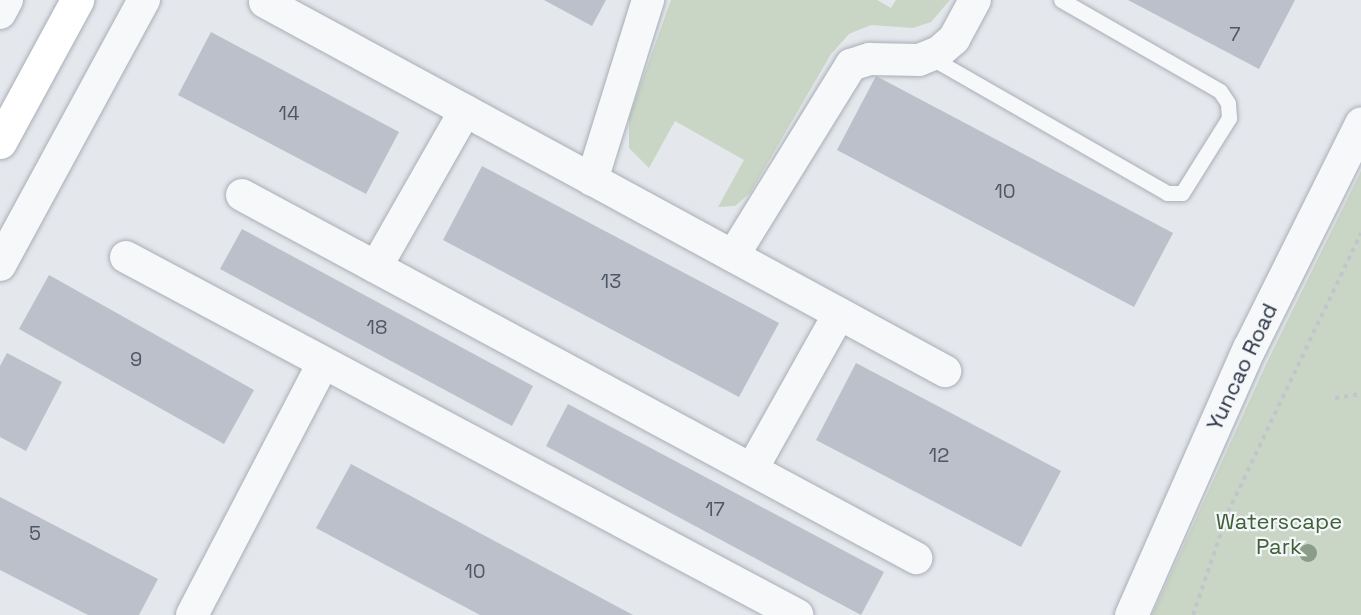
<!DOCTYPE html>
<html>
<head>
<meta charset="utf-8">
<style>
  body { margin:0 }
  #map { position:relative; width:1361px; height:615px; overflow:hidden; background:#e4e7ec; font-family:"Space Grotesk",sans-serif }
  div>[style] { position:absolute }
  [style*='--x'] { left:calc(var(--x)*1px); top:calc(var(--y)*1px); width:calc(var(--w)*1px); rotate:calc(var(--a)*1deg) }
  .green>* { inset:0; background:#c9d6c5 }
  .building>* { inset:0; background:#bbc0ca }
  .path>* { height:4px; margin-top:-2px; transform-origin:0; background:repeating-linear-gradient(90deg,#c2c5cb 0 4.5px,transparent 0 9px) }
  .roads { filter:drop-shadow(0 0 2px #a9aeb7) drop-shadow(0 0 2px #a9aeb7) }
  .service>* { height:15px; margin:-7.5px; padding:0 7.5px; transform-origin:7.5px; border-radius:7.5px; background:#f7f8fa }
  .minor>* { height:32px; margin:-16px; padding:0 16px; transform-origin:16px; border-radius:16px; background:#f7f8fa }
  .tertiary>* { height:33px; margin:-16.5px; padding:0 16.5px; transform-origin:16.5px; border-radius:16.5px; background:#f7f8fa }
  .secondary>* { height:33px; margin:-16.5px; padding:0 16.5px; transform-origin:16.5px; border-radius:16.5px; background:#fff }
  .trees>* { width:18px; height:18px; margin:-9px; border-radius:50%; background:#899d89 }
  span { translate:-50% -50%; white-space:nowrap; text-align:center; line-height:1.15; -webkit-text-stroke:4.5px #f4f6f9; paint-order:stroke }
  .number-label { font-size:20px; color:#4f5766 }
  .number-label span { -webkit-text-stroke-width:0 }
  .street-label { font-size:22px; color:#2b3445 }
  .park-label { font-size:22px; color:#3f6138 }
</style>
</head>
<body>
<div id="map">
  <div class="green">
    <div style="clip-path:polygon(671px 0,877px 0,891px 8px,896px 0,950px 0,931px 22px,913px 28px,871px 25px,849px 34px,831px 54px,750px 193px,735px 206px,718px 207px,744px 160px,675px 121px,649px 168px,629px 148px,629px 117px)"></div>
    <div style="clip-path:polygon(1361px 171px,1361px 615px,1152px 615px,1269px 358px)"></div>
  </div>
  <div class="building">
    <div style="clip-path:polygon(544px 0,606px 0,592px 26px)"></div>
    <div style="clip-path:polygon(1128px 0,1295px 0,1259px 69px)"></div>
    <div style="clip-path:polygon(211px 32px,399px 132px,366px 194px,178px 95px)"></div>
    <div style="clip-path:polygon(876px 76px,1173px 233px,1134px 307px,837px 150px)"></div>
    <div style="clip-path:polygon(482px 166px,779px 323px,739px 397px,443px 240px)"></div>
    <div style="clip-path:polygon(242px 229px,533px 386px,512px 426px,220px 269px)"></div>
    <div style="clip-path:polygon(49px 275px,254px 390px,224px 444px,19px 329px)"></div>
    <div style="clip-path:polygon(7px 353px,62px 382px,26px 451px,0 437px,0 366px)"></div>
    <div style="clip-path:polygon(856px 363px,1061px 471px,1021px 547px,816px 440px)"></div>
    <div style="clip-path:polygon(568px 404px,884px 572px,861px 615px,546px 446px)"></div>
    <div style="clip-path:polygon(351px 464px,633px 615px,480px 615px,316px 528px)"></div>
    <div style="clip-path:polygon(0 497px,158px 579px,139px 615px,88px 615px,0 570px)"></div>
  </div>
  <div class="path">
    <div style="--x:1335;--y:398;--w:26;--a:-9"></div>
    <div style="--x:1193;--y:615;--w:109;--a:-71.2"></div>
    <div style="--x:1228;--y:512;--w:309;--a:-64.5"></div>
  </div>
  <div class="roads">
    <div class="service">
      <div style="--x:930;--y:57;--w:273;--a:29.8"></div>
      <div style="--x:1167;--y:193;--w:15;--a:0"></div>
      <div style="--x:1182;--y:193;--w:89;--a:-57.9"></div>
      <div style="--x:1229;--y:118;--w:15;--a:-94"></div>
      <div style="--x:1228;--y:103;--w:14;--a:-124"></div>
      <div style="--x:1220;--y:91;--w:183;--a:-150.2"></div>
    </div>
    <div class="minor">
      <div style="--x:265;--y:2;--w:774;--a:28.49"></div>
      <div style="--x:0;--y:13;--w:15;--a:-62"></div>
      <div style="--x:592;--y:180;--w:189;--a:-72.7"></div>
      <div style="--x:242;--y:195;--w:766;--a:28.31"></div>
      <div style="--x:733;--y:256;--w:225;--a:-58.3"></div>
      <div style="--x:851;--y:65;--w:20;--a:-18"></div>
      <div style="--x:870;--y:59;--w:49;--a:1.2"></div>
      <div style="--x:919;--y:60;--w:22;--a:-22"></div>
      <div style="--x:939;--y:52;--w:20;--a:-41"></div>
      <div style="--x:954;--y:39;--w:44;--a:-61.7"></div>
      <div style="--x:126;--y:257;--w:761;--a:28.08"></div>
      <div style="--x:0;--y:265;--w:302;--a:-61.5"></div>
      <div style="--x:376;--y:267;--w:180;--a:-60.3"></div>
      <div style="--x:752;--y:469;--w:178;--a:-60.7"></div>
      <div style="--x:192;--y:615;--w:284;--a:-62.5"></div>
    </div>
    <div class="tertiary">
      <div style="--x:1131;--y:615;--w:292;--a:-66.2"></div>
      <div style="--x:1249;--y:348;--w:251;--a:-63.5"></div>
    </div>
    <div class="secondary">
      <div style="--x:0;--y:142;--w:162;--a:-61.5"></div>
    </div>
  </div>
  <div class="trees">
    <div style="left:1308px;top:553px"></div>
  </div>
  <div class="number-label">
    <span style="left:1235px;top:34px">7</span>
    <span style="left:289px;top:113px">14</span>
    <span style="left:1005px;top:191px">10</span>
    <span style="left:611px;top:281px">13</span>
    <span style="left:377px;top:327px">18</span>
    <span style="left:136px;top:359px">9</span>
    <span style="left:939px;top:455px">12</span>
    <span style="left:715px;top:509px">17</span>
    <span style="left:35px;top:533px">5</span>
    <span style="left:475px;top:571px">10</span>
  </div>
  <div class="street-label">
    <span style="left:1242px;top:367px;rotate:-65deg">Yuncao Road</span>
  </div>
  <div class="park-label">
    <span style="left:1279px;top:534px">Waterscape<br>Park</span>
  </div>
</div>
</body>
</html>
